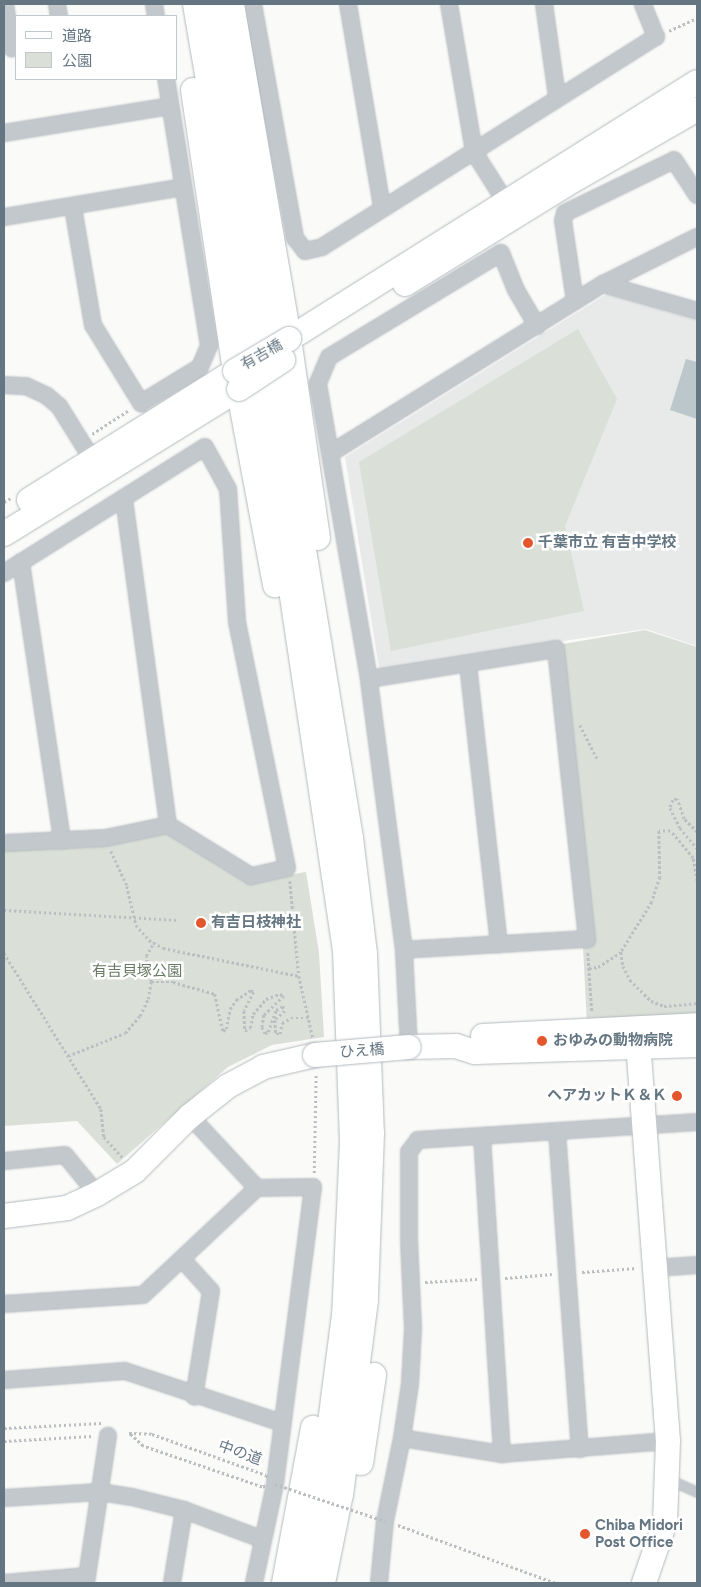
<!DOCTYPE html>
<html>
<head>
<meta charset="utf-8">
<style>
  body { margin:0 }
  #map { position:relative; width:701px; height:1587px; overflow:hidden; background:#fafaf8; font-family:Figtree,"Noto Sans JP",sans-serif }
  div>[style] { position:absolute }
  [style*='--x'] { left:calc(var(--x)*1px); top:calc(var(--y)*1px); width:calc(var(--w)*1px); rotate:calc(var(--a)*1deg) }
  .built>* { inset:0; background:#e8e9e9 }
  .green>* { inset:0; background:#dadfd7 }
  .water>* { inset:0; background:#bbc7cb }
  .path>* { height:2.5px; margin-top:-1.25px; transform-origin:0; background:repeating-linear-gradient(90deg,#bbbfc2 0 2.5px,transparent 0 5px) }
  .roads { filter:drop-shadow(0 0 1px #b3babf) drop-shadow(0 0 1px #b3babf) }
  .lane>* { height:9px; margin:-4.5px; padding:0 4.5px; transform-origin:4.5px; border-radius:4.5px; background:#c3c8cc }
  .street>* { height:16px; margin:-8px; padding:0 8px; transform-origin:8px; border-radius:8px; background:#c3c8cc }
  .secondary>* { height:24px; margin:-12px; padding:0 12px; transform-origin:12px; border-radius:12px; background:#fff }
  .path-bridge>* { height:2.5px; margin-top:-1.25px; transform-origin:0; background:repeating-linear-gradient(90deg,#bbbfc2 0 2.5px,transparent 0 5px) }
  .bridges { filter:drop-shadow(0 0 1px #b3babf) drop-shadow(0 0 1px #b3babf) }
  .secondary-bridge>* { height:24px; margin:-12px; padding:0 12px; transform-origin:12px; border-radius:12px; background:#fff }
  .dots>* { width:14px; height:14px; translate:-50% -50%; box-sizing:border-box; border:2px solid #fff; border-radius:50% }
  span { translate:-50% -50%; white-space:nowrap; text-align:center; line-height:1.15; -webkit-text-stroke:5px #fff; paint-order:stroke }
  .street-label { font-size:15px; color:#657683 }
  .poi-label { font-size:15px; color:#657683; font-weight:700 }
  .left { translate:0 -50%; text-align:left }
  .right { translate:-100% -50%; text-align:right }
  .park-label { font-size:15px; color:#687a64 }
  .frame { position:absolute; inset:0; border:5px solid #657683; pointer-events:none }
  .legend { position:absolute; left:15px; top:15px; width:162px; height:65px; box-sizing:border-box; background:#fff; border:1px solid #c1c8cd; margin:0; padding:6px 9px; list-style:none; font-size:15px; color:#657683 }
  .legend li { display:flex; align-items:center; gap:10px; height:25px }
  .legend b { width:25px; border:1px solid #c1c8cd }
</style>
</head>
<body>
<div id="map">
  <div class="built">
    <div style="clip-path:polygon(607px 294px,697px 321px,697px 646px,646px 629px,563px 641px,380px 674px,345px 457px)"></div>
  </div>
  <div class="green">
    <div style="clip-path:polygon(578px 329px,617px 399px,565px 526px,584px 611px,391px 651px,359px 462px)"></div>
    <div style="clip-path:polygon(645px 630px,697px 647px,697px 1019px,587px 1025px,583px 947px,590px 946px,563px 644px)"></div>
    <div style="clip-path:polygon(172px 830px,249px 882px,306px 872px,319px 953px,324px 1037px,272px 1045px,228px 1067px,117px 1164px,77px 1121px,4px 1126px,4px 850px,94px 847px)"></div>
  </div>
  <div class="water">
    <div style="clip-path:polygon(686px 359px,697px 362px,697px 419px,670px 410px)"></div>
  </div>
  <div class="path">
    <div style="--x:669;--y:31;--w:31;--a:-25"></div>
    <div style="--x:92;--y:434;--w:44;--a:-33"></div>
    <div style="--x:4;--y:502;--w:8;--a:-30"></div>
    <div style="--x:580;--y:725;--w:38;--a:63"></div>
    <div style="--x:697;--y:832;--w:18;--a:-135"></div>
    <div style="--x:684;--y:819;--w:21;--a:-109"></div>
    <div style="--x:677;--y:799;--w:4;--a:166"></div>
    <div style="--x:673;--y:800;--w:9;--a:111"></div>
    <div style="--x:670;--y:808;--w:22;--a:63"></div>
    <div style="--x:680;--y:828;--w:26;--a:50"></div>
    <div style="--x:111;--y:851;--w:38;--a:65"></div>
    <div style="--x:127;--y:886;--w:40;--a:77"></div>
    <div style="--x:136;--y:925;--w:20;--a:49"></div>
    <div style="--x:149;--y:940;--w:16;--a:30"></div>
    <div style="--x:163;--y:948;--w:139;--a:11.6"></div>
    <div style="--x:290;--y:881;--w:95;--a:84.6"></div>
    <div style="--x:299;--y:976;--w:64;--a:77.3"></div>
    <div style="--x:697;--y:881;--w:23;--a:-100"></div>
    <div style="--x:693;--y:858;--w:35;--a:-130"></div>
    <div style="--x:670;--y:831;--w:11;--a:180"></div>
    <div style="--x:659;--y:831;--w:46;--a:88.8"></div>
    <div style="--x:660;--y:877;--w:26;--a:108"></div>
    <div style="--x:652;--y:902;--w:59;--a:121.8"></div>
    <div style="--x:621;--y:952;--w:14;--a:82"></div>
    <div style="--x:623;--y:966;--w:16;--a:63"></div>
    <div style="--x:630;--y:980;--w:30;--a:45"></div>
    <div style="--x:651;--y:1001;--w:14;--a:21"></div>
    <div style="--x:664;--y:1006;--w:33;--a:-5"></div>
    <div style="--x:4;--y:910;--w:174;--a:3.3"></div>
    <div style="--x:4;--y:953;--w:184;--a:58.1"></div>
    <div style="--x:101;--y:1109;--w:28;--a:84"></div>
    <div style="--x:104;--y:1137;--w:27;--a:48"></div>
    <div style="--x:588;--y:953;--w:59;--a:86.1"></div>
    <div style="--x:589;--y:968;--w:9;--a:-6"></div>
    <div style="--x:598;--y:967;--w:27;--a:-33"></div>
    <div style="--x:151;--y:982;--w:22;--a:0"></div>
    <div style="--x:173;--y:982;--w:44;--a:15.9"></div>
    <div style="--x:215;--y:994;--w:38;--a:78"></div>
    <div style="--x:223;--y:1031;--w:4;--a:-34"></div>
    <div style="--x:226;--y:1029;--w:20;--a:-79"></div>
    <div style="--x:230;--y:1009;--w:11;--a:-56"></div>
    <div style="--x:236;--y:1000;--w:18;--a:-34"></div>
    <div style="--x:251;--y:990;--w:4;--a:34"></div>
    <div style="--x:254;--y:992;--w:21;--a:118"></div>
    <div style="--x:244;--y:1011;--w:20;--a:87"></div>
    <div style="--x:245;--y:1031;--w:6;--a:-31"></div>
    <div style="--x:250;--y:1028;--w:14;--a:-78"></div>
    <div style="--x:253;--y:1014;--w:20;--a:-49"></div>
    <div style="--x:266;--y:999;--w:15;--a:-20"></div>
    <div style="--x:280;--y:994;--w:4;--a:27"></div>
    <div style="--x:284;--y:996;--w:28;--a:136"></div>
    <div style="--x:264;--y:1015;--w:12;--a:99"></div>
    <div style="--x:262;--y:1027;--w:7;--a:63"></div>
    <div style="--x:265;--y:1033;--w:3;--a:-18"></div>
    <div style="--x:268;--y:1032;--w:23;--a:-70"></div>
    <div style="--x:276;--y:1010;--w:8;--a:-30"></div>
    <div style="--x:283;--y:1006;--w:5;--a:68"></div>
    <div style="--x:285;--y:1011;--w:13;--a:138"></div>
    <div style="--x:275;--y:1020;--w:14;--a:86"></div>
    <div style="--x:276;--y:1034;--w:4;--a:0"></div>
    <div style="--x:280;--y:1034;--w:11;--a:-80"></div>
    <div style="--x:282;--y:1023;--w:10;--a:-29"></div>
    <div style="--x:291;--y:1018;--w:17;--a:0"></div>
    <div style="--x:68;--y:1056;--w:61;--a:-22"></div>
    <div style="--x:125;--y:1033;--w:23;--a:-49"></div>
    <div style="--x:140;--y:1016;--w:19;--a:-65"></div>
    <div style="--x:148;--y:999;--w:17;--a:-80"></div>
    <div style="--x:151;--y:982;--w:26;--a:-101"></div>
    <div style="--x:146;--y:956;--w:16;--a:-60"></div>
    <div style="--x:314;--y:1173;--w:100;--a:-88.9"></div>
    <div style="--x:582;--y:1272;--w:55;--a:-4.2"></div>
    <div style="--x:505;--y:1278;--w:47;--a:-4.9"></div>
    <div style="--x:425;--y:1282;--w:52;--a:-3.3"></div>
    <div style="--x:4;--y:1428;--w:98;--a:-2.9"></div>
    <div style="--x:129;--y:1433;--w:23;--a:2"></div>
    <div style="--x:152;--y:1434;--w:121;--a:19.8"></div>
    <div style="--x:266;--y:1475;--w:13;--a:45"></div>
    <div style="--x:275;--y:1484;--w:13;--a:167"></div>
    <div style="--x:262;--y:1487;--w:126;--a:-161"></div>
    <div style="--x:143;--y:1446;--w:19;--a:-137"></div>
    <div style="--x:4;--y:1441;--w:88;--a:-3.3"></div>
    <div style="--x:398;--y:1525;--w:168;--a:20.2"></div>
  </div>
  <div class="roads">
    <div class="lane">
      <div style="--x:668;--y:1479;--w:32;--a:24"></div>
    </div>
    <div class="street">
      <div style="--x:5;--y:4;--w:45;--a:81"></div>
      <div style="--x:57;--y:4;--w:12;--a:81"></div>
      <div style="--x:154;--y:4;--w:12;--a:81"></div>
      <div style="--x:253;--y:4;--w:238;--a:79.8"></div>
      <div style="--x:295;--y:238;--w:16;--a:52"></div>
      <div style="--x:305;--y:251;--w:17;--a:-13"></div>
      <div style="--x:322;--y:247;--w:395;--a:-32.2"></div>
      <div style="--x:656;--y:37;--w:35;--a:-112"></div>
      <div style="--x:348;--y:4;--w:207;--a:80.5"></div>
      <div style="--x:449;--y:4;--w:150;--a:80.4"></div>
      <div style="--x:474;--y:152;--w:58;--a:57.7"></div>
      <div style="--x:544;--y:4;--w:94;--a:82"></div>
      <div style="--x:4;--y:133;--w:168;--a:-9.2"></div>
      <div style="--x:73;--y:207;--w:120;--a:80.4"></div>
      <div style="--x:93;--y:325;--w:92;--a:58.4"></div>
      <div style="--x:141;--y:403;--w:69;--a:-31.4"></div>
      <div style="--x:200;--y:367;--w:23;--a:-67"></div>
      <div style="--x:209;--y:346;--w:270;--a:-99.1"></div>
      <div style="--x:4;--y:217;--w:181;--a:-9.5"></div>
      <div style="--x:603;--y:284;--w:98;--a:16"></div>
      <div style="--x:575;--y:301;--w:81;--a:-98.5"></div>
      <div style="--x:563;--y:221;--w:8;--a:-76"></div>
      <div style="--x:565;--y:213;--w:121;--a:-25.9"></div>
      <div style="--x:674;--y:160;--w:42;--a:56.7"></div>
      <div style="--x:4;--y:385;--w:22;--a:3"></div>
      <div style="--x:26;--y:386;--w:23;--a:25"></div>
      <div style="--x:47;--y:396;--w:16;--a:40"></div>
      <div style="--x:59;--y:406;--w:62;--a:58.1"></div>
      <div style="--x:331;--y:453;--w:320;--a:-31.9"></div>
      <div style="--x:603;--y:284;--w:105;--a:-26.6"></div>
      <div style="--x:124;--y:499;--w:329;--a:82.3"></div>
      <div style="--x:21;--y:562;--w:282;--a:81.6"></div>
      <div style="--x:4;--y:573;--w:237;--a:-32.1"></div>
      <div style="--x:205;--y:447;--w:48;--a:61.3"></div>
      <div style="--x:228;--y:489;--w:133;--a:86.1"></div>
      <div style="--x:237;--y:622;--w:251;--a:78.5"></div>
      <div style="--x:287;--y:868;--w:37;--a:167"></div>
      <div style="--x:251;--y:876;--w:97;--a:-148.4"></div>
      <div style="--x:168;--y:825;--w:64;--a:168.3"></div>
      <div style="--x:105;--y:838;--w:101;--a:177.2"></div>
      <div style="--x:468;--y:664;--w:282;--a:83.7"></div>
      <div style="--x:369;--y:679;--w:189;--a:-9.1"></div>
      <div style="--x:556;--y:649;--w:292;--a:83.9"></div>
      <div style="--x:587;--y:939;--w:183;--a:176.6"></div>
      <div style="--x:409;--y:1047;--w:97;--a:-93"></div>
      <div style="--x:404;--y:950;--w:273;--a:-97.4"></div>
      <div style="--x:369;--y:679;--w:300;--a:-99.8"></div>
      <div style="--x:318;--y:383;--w:28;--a:-67"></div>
      <div style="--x:329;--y:357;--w:201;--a:-31.2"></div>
      <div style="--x:501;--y:253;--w:40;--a:68"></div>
      <div style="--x:516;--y:290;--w:42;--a:59.7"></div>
      <div style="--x:190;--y:1116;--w:98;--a:47.1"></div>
      <div style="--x:257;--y:1188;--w:56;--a:-1"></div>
      <div style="--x:313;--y:1187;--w:299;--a:97.3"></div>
      <div style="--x:275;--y:1484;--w:101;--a:102"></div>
      <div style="--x:557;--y:1131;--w:319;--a:85.9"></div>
      <div style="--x:482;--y:1136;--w:319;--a:86.4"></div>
      <div style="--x:4;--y:1161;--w:61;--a:-5.6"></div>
      <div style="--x:65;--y:1155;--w:50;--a:50.6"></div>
      <div style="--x:182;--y:1259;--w:43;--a:47.8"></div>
      <div style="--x:211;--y:1291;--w:107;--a:99.1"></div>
      <div style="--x:655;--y:1268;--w:42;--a:-4.1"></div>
      <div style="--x:4;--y:1304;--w:139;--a:-3.7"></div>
      <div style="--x:143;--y:1295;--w:156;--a:-43.2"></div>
      <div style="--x:4;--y:1380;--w:121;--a:-4.3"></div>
      <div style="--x:125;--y:1371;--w:165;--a:18.3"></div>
      <div style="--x:668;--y:1441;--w:167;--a:175.5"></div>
      <div style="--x:502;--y:1454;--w:101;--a:-170.9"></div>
      <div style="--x:402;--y:1438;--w:55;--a:-81.6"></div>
      <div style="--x:410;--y:1384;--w:56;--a:-86.9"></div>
      <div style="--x:413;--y:1328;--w:89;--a:-92.6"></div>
      <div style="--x:409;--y:1239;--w:87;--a:-90"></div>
      <div style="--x:409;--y:1152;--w:15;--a:-53"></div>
      <div style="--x:418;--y:1140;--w:280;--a:-3.7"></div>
      <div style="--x:4;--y:1498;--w:96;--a:-3.6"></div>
      <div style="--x:100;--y:1492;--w:32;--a:9"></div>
      <div style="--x:132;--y:1497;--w:54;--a:14"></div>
      <div style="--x:184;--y:1510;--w:82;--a:20.6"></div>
      <div style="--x:4;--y:1583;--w:83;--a:-4.8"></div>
      <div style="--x:86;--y:1583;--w:149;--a:-81.5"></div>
      <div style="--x:172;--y:1583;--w:74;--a:-80.7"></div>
      <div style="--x:379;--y:1583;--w:62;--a:-84.5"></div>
      <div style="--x:385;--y:1521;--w:85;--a:-78.4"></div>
    </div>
    <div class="secondary">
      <div style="--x:195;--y:4;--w:398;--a:80.3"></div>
      <div style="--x:262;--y:396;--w:561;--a:81.49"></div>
      <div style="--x:345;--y:951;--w:191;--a:87.9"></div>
      <div style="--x:352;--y:1142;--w:173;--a:92.6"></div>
      <div style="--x:344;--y:1315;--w:177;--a:97.4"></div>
      <div style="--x:321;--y:1491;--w:93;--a:99.9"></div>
      <div style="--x:215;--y:4;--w:845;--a:80.74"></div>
      <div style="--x:351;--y:838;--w:117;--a:83.1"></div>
      <div style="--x:365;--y:954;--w:179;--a:87.8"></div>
      <div style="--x:372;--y:1133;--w:167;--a:92.1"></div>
      <div style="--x:366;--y:1300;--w:196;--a:97.3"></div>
      <div style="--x:341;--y:1494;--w:91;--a:101.4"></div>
      <div style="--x:232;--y:4;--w:340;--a:80.3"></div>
      <div style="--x:289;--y:339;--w:201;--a:81.7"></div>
      <div style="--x:193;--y:90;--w:284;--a:81.5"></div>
      <div style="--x:235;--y:371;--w:218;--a:79.4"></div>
      <div style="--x:405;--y:284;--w:188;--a:-31.7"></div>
      <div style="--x:565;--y:185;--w:152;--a:-29.9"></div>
      <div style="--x:289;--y:339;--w:482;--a:-32.2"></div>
      <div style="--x:29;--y:500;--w:243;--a:-32.1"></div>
      <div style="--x:4;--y:534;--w:276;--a:-31.7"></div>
      <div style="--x:637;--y:1029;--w:413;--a:85.7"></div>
      <div style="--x:668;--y:1441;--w:81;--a:92.1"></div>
      <div style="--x:665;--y:1522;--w:65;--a:109"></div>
      <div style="--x:483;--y:1036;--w:214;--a:-2.9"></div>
      <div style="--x:409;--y:1047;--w:47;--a:-1.2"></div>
      <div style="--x:456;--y:1046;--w:20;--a:18"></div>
      <div style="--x:475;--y:1052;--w:222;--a:-1.8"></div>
      <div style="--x:4;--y:1216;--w:64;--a:-7.2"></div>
      <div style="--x:67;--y:1208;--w:33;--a:-25"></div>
      <div style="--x:97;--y:1194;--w:44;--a:-31.2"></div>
      <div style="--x:135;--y:1171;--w:78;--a:-45"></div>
      <div style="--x:190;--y:1116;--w:48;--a:-38.3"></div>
      <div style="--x:228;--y:1086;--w:40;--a:-28"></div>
      <div style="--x:263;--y:1067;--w:53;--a:-13"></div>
      <div style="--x:361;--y:1463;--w:89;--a:-81.6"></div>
      <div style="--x:284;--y:1583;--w:158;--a:-79.4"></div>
    </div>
  </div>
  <div class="path-bridge">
    <div style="--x:275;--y:1484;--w:116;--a:18.6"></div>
  </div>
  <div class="bridges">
    <div class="secondary-bridge">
      <div style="--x:235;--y:371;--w:63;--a:-30.7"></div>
      <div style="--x:239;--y:389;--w:53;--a:-33.4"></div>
      <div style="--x:315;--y:1055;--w:94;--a:-4.9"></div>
    </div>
  </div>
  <div class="dots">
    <div style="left:528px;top:543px;background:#e4572e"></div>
    <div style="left:201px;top:923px;background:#e4572e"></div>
    <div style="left:542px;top:1041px;background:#e4572e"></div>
    <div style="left:677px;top:1096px;background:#e4572e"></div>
    <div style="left:585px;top:1534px;background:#e4572e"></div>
  </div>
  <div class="street-label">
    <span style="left:262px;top:355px;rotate:-30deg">有吉橋</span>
    <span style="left:362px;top:1051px;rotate:-4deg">ひえ橋</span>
    <span style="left:240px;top:1453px;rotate:20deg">中の道</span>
  </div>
  <div class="poi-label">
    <span class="left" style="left:538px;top:543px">千葉市立 有吉中学校</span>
    <span class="left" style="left:211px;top:923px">有吉日枝神社</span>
    <span class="left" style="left:553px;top:1041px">おゆみの動物病院</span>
    <span class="right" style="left:667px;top:1096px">ヘアカットＫ＆Ｋ</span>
    <span class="left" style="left:595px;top:1534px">Chiba Midori<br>Post Office</span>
  </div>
  <div class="park-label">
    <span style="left:137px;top:972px">有吉貝塚公園</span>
  </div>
  <div class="frame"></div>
  <ul class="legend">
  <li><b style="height:6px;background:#fff"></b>道路</li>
  <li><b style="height:14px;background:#dadfd7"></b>公園</li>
  </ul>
</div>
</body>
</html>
